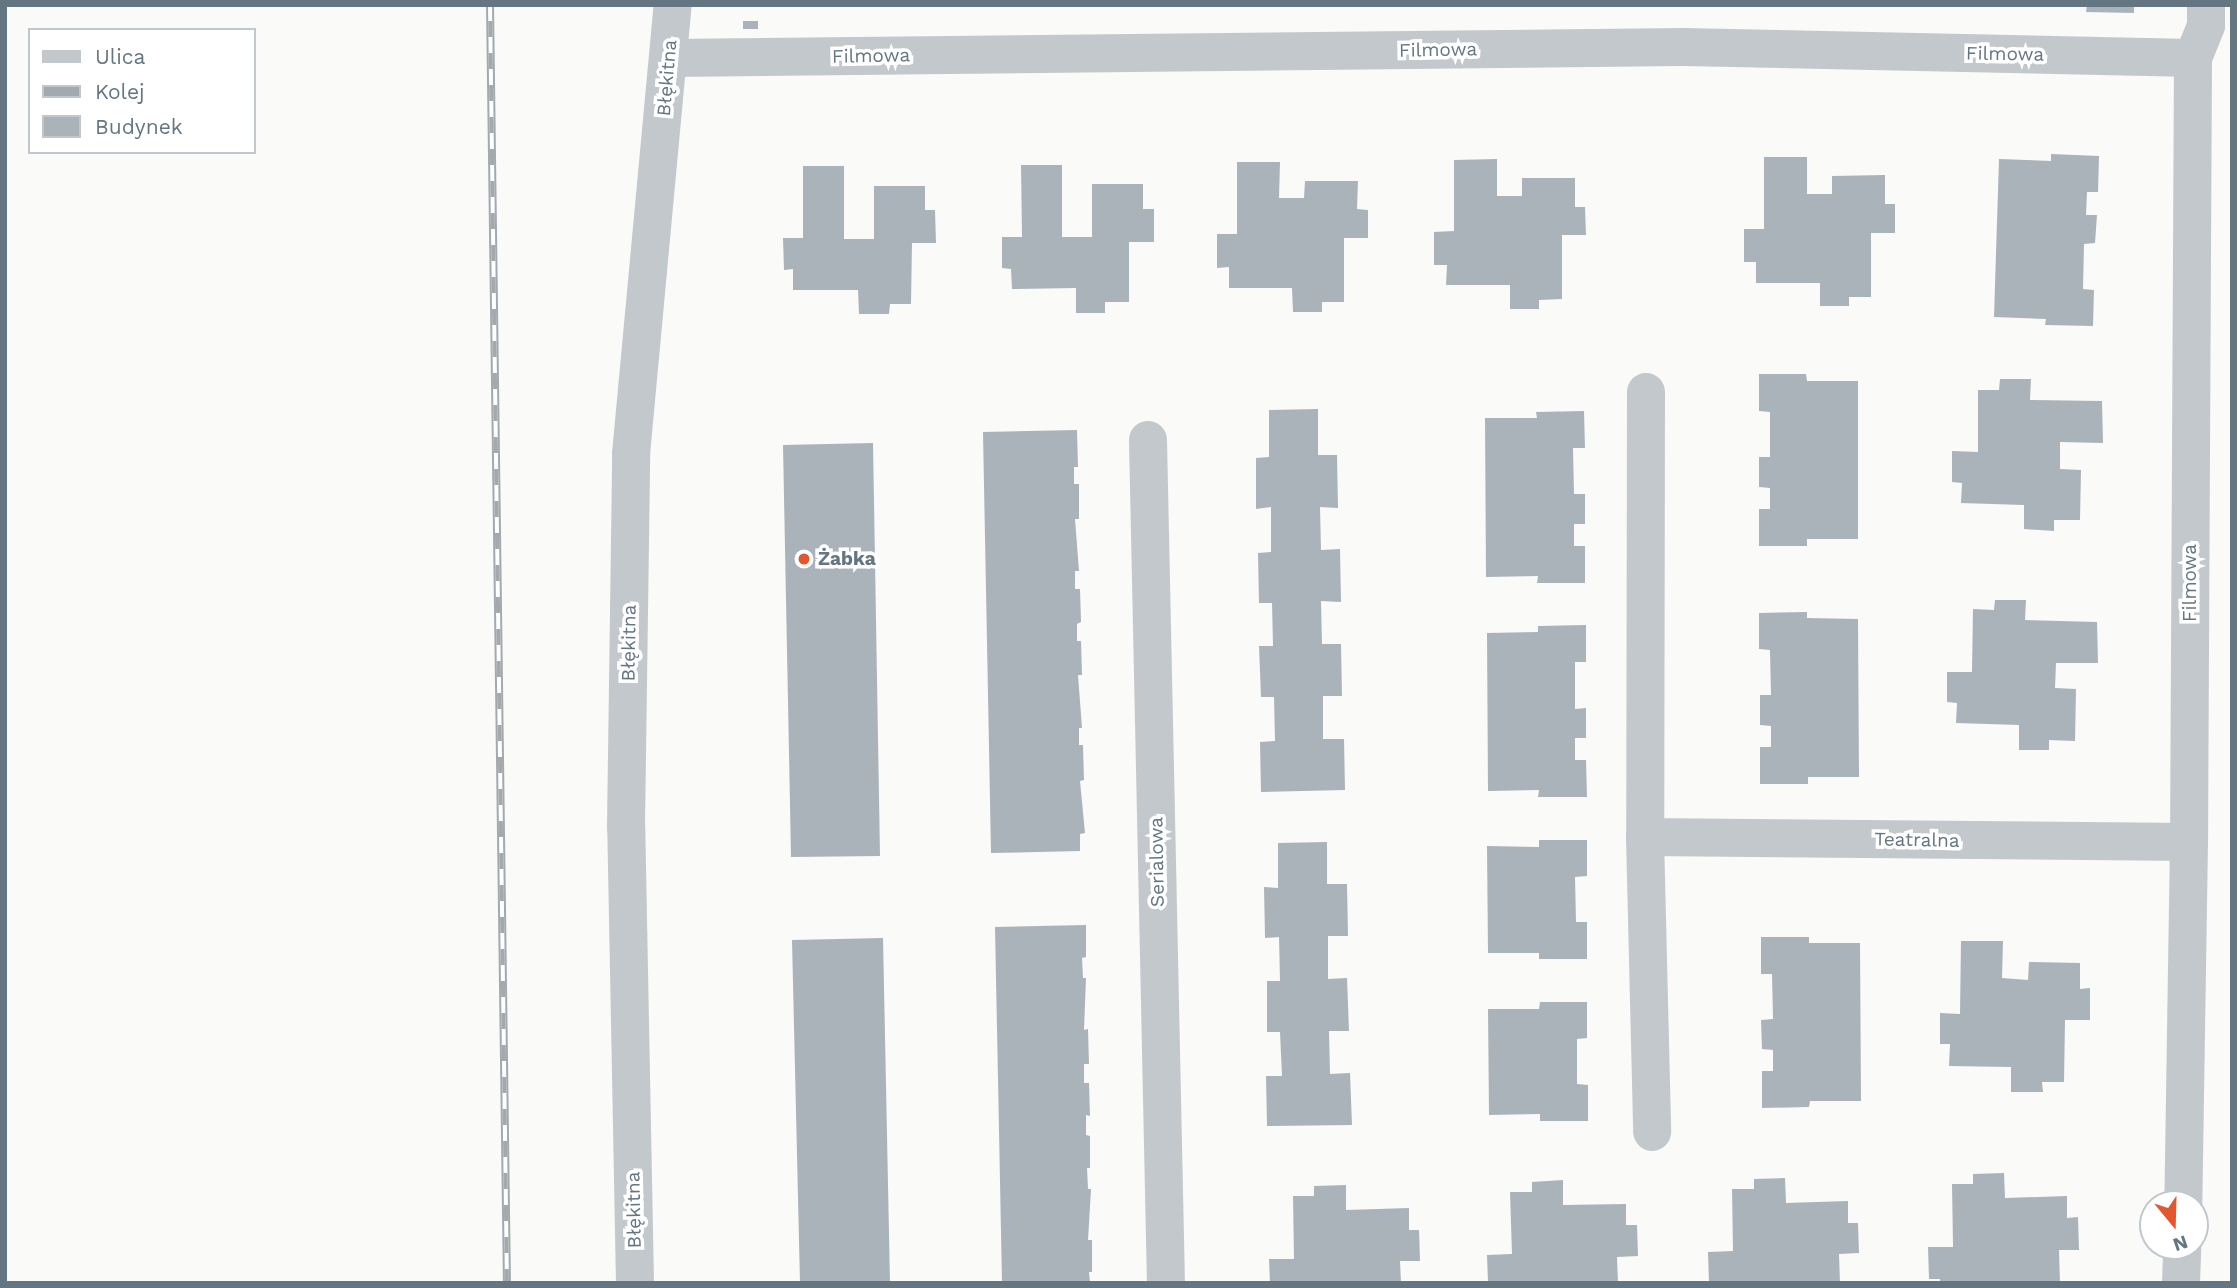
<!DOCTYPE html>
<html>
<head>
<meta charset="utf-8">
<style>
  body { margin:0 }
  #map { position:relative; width:2237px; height:1288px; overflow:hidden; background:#fafaf8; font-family:"Work Sans",sans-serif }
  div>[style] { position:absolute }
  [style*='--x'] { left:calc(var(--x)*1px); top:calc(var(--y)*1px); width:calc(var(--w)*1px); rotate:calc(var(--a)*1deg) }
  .building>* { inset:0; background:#aab3b9 }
  .minor>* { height:38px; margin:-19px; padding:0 19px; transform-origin:19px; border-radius:19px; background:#c3c8cc }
  .rail>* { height:8px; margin-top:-4px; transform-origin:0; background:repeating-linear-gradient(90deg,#fff 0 16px,#a2aab0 0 32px); box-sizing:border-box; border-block:2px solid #a2aab0 }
  .dots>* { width:19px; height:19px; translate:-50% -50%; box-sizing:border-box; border:4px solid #fff; border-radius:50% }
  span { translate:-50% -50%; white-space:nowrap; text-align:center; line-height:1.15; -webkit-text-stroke:7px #fff; paint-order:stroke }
  .street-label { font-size:19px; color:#657683 }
  .poi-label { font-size:19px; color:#657683; font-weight:700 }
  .left { translate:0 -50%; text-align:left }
  .frame { position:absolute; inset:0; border:7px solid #657683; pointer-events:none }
  .legend { position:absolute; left:28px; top:28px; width:228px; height:126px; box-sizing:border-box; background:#fff; border:2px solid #c1c8cd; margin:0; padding:9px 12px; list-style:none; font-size:21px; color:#657683 }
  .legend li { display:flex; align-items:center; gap:14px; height:35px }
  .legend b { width:35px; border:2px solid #c1c8cd }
  .north { position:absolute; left:2139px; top:1190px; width:70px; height:70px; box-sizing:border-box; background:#fff; border:2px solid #c1c8cd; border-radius:50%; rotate:161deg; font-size:19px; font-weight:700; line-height:28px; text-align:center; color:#657683 }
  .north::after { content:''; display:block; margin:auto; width:24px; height:32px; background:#e4572e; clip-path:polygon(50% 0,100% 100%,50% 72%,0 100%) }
</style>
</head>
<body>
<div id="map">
  <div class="building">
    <div style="clip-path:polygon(2087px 5px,2134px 5px,2134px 13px,2086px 12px)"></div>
    <div style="clip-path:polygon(743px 21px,758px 21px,758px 29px,743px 29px)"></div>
    <div style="clip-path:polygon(2051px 154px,2099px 156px,2098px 192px,2087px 192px,2086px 215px,2097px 215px,2095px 243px,2084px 244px,2083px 289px,2094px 290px,2093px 326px,2045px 325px,2046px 319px,1994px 317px,1999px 159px,2051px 161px)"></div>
    <div style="clip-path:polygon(1764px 157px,1807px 157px,1807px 194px,1832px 194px,1832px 176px,1885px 175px,1885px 204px,1895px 204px,1895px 233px,1871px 233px,1871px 297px,1849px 297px,1849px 306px,1820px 306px,1820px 283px,1756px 283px,1756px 262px,1744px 262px,1744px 229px,1764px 229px)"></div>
    <div style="clip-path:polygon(1497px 159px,1497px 196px,1522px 196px,1522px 178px,1575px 178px,1575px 207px,1585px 207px,1586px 235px,1562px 235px,1562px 299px,1539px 300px,1539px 309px,1510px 309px,1510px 285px,1446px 285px,1447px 265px,1434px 265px,1434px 232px,1454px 231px,1454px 160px)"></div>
    <div style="clip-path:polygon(1237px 162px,1280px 162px,1279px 198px,1304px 198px,1305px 181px,1358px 181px,1357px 209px,1368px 210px,1368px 238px,1344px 238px,1344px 302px,1322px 302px,1322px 312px,1293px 312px,1292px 288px,1229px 288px,1229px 267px,1217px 268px,1217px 234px,1237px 234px)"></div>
    <div style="clip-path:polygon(1021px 165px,1062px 165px,1062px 237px,1092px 237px,1092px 184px,1143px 184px,1143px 209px,1154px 209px,1154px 242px,1129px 242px,1129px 302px,1105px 302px,1105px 313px,1076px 313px,1076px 288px,1012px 289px,1011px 269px,1002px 268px,1002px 237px,1022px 237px)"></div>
    <div style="clip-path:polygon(803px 166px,844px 166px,844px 239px,874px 239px,874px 186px,925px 186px,925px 210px,935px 210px,936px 243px,912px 243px,911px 304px,890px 304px,889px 314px,859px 314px,858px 290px,793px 290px,793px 269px,784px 270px,783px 238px,803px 238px)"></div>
    <div style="clip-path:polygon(1759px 374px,1806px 374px,1807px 381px,1858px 381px,1858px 539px,1807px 539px,1807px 546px,1759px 546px,1759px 509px,1770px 509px,1770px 488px,1759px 487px,1759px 457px,1770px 457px,1770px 412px,1759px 411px)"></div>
    <div style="clip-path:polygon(2000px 379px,2031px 379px,2030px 400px,2102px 401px,2103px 443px,2060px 442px,2060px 469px,2081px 470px,2080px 520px,2054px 520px,2054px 531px,2024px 529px,2024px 505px,1961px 503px,1962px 483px,1952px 482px,1952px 451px,1978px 452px,1978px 390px,1999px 390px)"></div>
    <div style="clip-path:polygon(1318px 409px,1318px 455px,1337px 455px,1338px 508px,1320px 507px,1321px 550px,1340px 549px,1341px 602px,1321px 601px,1322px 644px,1341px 644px,1342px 696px,1323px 696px,1323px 739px,1344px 739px,1345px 790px,1261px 792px,1260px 742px,1275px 741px,1274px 697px,1261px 697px,1259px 646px,1273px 646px,1272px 603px,1259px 603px,1258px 553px,1271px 552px,1271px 507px,1256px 509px,1256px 458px,1269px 457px,1269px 410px)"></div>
    <div style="clip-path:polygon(1584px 411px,1585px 448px,1573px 448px,1574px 494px,1585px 494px,1585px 524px,1574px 524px,1574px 546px,1585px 546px,1585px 583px,1537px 583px,1538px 576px,1486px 577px,1485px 418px,1537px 418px,1536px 412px)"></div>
    <div style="clip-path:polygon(1077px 430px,1078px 467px,1074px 467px,1074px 484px,1079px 484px,1079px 519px,1075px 519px,1079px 571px,1075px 571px,1075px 589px,1080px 589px,1081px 622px,1077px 624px,1077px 641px,1081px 641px,1082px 675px,1078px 675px,1082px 728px,1079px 728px,1079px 745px,1083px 745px,1084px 780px,1080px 781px,1085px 833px,1080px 834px,1080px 851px,991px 853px,983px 432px)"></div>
    <div style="clip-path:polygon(873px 443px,880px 856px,791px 857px,783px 445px)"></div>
    <div style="clip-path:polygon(1995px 600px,2026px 600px,2025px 620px,2097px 622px,2098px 663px,2056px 663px,2055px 688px,2076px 689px,2075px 741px,2049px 740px,2049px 750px,2019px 750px,2019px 725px,1956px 723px,1957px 703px,1947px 702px,1947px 672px,1972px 672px,1973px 609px,1994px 610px)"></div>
    <div style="clip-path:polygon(1807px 612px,1807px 618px,1858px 619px,1859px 777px,1808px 777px,1808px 784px,1760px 784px,1760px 747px,1771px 747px,1771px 726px,1760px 725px,1760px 695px,1771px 695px,1770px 650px,1759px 649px,1759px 613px)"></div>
    <div style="clip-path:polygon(1586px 625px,1586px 662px,1575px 662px,1575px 709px,1586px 708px,1586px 738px,1575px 738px,1575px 760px,1586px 760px,1587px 797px,1538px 797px,1539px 790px,1488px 791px,1487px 633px,1538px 632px,1538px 626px)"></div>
    <div style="clip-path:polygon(1539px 840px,1587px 840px,1587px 876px,1575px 877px,1576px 922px,1587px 922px,1587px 959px,1539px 959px,1539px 953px,1488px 953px,1487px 846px,1539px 847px)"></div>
    <div style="clip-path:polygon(1327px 842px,1327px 884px,1347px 884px,1348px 936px,1328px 936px,1328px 979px,1347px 978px,1349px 1031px,1329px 1031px,1330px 1074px,1350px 1073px,1352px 1125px,1267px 1126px,1266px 1076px,1282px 1076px,1280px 1032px,1267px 1032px,1267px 981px,1280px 981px,1279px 937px,1265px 938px,1264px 887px,1278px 888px,1278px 843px)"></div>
    <div style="clip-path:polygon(1086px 925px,1086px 957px,1082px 958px,1083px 978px,1086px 978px,1084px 1030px,1088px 1029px,1089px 1064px,1084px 1064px,1084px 1083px,1089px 1083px,1090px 1116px,1086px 1115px,1086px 1135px,1090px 1136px,1090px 1168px,1087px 1168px,1088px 1189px,1091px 1189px,1088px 1240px,1092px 1240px,1092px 1272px,1089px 1272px,1090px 1283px,1002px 1283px,995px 927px)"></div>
    <div style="clip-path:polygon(1761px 937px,1809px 937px,1809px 943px,1860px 943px,1861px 1101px,1810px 1101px,1809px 1107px,1762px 1108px,1762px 1071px,1773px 1071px,1773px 1050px,1762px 1049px,1761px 1020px,1773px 1019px,1772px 974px,1761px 974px)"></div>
    <div style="clip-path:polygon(883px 938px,890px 1283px,800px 1283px,792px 940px)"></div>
    <div style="clip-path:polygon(1961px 941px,2003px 941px,2002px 978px,2028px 980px,2029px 962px,2080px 963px,2080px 989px,2090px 988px,2090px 1020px,2065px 1020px,2064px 1082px,2042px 1082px,2043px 1092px,2011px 1092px,2011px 1067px,1949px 1066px,1950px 1044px,1940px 1044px,1940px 1013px,1960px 1014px)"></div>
    <div style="clip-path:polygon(1540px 1002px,1587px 1002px,1587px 1038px,1577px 1039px,1577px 1084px,1588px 1085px,1588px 1121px,1540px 1121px,1540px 1114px,1489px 1115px,1488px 1009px,1539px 1009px)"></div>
    <div style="clip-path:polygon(2004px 1173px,2005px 1198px,2067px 1196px,2067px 1218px,2078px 1217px,2079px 1250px,2059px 1250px,2060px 1283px,1940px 1283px,1940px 1279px,1929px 1279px,1928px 1247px,1953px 1247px,1952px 1184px,1973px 1184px,1973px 1174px)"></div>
    <div style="clip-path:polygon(1785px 1178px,1786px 1203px,1848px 1201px,1848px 1223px,1858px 1223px,1859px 1253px,1839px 1254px,1840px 1283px,1709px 1283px,1708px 1252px,1733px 1251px,1732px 1189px,1754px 1189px,1754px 1179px)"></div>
    <div style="clip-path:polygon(1563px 1180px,1563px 1205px,1626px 1204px,1626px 1225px,1637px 1225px,1638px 1256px,1617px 1257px,1618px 1283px,1488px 1283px,1487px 1255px,1512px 1254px,1510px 1192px,1532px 1192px,1532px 1182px)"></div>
    <div style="clip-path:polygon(1346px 1185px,1346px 1210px,1409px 1208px,1409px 1230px,1419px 1230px,1420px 1261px,1400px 1261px,1401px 1283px,1270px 1283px,1269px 1259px,1294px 1259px,1293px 1196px,1314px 1196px,1314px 1186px)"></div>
  </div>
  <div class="minor">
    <div style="--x:670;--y:58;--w:1013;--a:-0.62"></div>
    <div style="--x:1683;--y:47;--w:510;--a:1.24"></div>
    <div style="--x:2193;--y:58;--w:784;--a:90.29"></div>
    <div style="--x:2189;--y:842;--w:362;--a:90.9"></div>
    <div style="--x:2193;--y:58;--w:35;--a:-68"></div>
    <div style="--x:2206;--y:25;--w:20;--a:-90"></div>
    <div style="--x:1646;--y:392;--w:445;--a:90.1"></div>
    <div style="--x:1645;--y:837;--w:295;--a:88.6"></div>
    <div style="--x:1148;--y:440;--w:843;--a:88.78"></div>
    <div style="--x:1645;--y:837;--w:544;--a:0.53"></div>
    <div style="--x:635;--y:1283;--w:456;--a:-91.1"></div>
    <div style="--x:626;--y:827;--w:373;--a:-89.2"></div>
    <div style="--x:631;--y:454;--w:451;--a:-84.7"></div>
    <div style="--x:2181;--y:1283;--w:37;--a:-88"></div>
  </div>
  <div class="rail">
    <div style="--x:490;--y:5;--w:1278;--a:89.24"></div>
  </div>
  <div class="dots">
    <div style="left:804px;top:559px;background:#e4572e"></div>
  </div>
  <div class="street-label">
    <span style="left:1438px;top:50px;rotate:-1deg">Filmowa</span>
    <span style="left:2005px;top:54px;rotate:1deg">Filmowa</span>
    <span style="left:871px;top:56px;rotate:-1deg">Filmowa</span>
    <span style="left:667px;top:78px;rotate:-85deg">Błękitna</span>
    <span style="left:2190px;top:583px;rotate:-90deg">Filmowa</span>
    <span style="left:629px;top:643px;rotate:-89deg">Błękitna</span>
    <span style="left:1917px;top:840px;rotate:1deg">Teatralna</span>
    <span style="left:1157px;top:862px;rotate:-91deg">Serialowa</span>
    <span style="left:634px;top:1210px;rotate:-91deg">Błękitna</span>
  </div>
  <div class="poi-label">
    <span class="left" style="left:818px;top:559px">Żabka</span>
  </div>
  <div class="frame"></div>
  <ul class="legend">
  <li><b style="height:9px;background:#c3c8cc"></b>Ulica</li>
  <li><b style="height:9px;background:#a2aab0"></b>Kolej</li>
  <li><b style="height:19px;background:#aab3b9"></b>Budynek</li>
  </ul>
  <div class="north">N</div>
</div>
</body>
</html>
